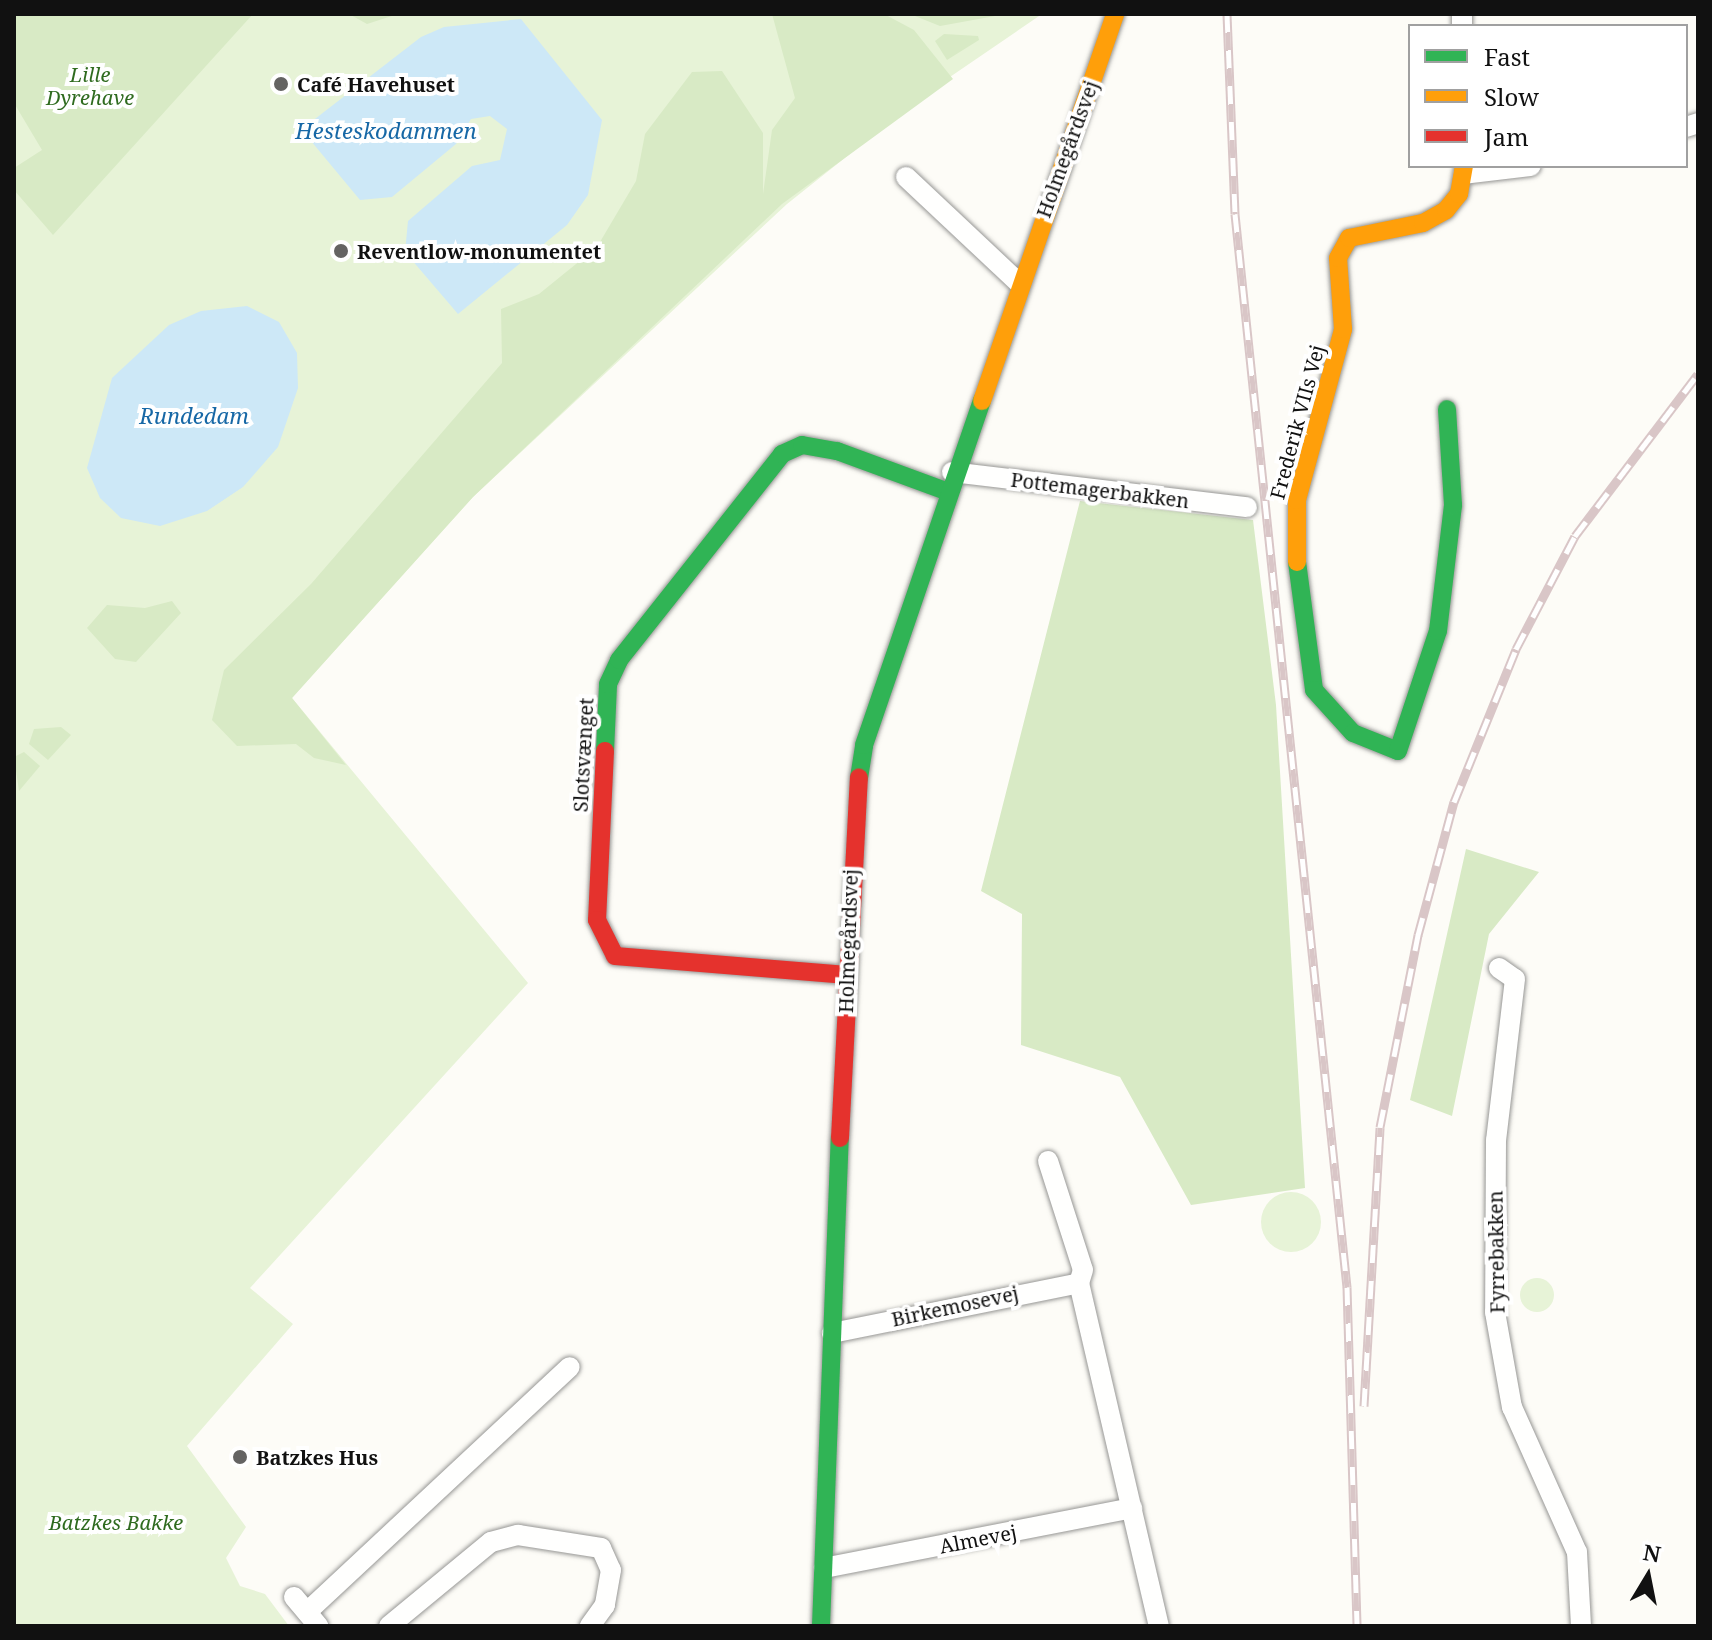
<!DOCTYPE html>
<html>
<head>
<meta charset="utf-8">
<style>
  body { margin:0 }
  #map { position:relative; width:1712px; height:1640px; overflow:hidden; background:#fdfcf7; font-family:"Noto Serif",serif }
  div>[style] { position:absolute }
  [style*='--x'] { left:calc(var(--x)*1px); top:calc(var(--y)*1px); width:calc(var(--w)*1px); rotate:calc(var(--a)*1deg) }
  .green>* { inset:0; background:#e7f3d7 }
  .round { border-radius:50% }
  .forest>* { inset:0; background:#d8eac5 }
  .water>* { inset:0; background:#cde8f7 }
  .roads { filter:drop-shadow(0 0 2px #979795) drop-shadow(0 0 2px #979795) }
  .street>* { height:20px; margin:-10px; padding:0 10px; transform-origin:10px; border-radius:10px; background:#fffffe }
  .fast>* { height:18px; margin:-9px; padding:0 9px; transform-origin:9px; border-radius:9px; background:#30b455 }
  .slow>* { height:18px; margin:-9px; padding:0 9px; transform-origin:9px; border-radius:9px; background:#ff9f0a }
  .jam>* { height:18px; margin:-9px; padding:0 9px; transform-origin:9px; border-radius:9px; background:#e5322d }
  .rail>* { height:9px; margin-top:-4.5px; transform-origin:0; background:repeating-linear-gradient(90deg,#fff 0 18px,#d9c6c7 0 36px); box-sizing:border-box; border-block:2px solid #d9c6c7 }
  .dots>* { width:22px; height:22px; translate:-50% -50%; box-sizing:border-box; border:4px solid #fff; border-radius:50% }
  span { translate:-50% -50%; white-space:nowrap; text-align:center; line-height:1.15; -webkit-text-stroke:8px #fff; paint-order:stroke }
  .park-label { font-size:20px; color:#2f6b1f; font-style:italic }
  .poi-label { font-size:20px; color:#111; font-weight:700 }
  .left { translate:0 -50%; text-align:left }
  .street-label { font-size:20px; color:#111 }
  .water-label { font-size:22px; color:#1768a6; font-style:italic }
  .frame { position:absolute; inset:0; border:16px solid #111; pointer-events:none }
  .legend { position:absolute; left:1408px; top:24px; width:280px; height:144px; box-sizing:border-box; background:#fff; border:2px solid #a0a0a0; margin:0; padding:10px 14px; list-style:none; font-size:24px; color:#111 }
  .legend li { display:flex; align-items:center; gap:16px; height:40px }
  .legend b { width:40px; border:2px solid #a0a0a0 }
  .north { position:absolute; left:1608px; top:1536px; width:80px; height:80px; -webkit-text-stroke:6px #fff; paint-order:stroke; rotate:10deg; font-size:22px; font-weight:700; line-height:32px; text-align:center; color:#111 }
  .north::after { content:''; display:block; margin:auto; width:28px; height:36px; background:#111; clip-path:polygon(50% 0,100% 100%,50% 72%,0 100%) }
</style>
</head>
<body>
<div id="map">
  <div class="green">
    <div style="clip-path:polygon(14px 14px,1042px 14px,925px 94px,787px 204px,473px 497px,292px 698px,528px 983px,250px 1288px,293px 1324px,187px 1446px,246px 1527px,226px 1558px,240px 1586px,265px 1594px,289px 1626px,14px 1626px)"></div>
    <div class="round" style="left:1261px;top:1192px;width:60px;height:60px"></div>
    <div class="round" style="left:1520px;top:1278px;width:34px;height:34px"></div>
  </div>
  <div class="forest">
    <div style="clip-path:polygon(14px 14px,253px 14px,53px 235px,14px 190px,14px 168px,42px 150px,14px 103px)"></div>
    <div style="clip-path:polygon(349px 14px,398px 14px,367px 24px)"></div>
    <div style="clip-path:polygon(772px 14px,884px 14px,914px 30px,953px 79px,782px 204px,473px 497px,292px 698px,346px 765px,314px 758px,296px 744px,237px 746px,212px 720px,224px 670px,311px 584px,502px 363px,501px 309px,539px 294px,597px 247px,636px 181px,645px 134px,692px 72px,722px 71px,763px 133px,763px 194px,772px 130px,795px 98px)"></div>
    <div style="clip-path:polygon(910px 14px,992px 14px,995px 16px,940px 26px)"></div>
    <div style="clip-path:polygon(944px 34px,978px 36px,979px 40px,947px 60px,935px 41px)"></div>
    <div style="clip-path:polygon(1080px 501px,1253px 520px,1276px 705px,1305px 1188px,1191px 1205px,1120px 1077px,1021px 1045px,1022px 914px,981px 891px)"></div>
    <div style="clip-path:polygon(172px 601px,181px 613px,136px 662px,115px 659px,87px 628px,107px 605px,145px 608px)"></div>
    <div style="clip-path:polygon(61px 727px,71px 735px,48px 760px,29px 744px,34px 729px)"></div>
    <div style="clip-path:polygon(24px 752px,40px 766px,19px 791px,14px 757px)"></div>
    <div style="clip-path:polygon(1466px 849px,1539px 872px,1489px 934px,1452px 1116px,1410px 1100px)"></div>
  </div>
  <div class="water">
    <div style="clip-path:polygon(521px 19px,602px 120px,588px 195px,567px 225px,458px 314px,405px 252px,408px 221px,472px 166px,500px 160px,507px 129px,490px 116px,471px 119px,456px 144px,392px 197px,360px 200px,311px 141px,311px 122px,421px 37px,444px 27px)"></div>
    <div style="clip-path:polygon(247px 306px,279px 322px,297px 353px,298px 388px,278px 447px,243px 487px,207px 511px,160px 526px,121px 518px,100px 498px,87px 468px,112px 378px,169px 325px,201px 311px)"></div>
  </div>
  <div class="roads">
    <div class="street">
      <div style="--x:1462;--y:14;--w:12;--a:90"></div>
      <div style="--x:1686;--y:127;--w:13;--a:-18"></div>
      <div style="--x:1464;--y:174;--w:67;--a:-6.8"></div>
      <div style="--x:906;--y:177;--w:155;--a:43.2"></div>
      <div style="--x:952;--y:472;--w:297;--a:6.8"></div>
      <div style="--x:1499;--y:968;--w:19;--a:35"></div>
      <div style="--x:1515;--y:979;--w:162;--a:96.7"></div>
      <div style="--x:1496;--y:1140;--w:172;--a:90.3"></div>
      <div style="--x:1495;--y:1312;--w:97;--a:79.9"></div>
      <div style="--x:1512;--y:1407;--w:159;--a:65.9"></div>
      <div style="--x:1577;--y:1552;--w:74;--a:86.9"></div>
      <div style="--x:1048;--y:1161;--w:114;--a:72.2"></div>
      <div style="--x:1083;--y:1270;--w:14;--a:107"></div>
      <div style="--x:832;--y:1333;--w:252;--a:-11.4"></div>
      <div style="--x:1079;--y:1283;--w:352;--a:76.9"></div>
      <div style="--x:824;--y:1568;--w:314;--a:-11"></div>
      <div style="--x:294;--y:1597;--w:38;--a:50"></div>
      <div style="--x:307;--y:1612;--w:359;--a:-43"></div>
      <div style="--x:389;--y:1626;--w:132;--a:-39.5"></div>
      <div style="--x:491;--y:1542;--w:28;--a:-15"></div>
      <div style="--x:518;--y:1535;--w:84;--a:8.9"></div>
      <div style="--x:601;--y:1548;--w:24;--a:66"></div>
      <div style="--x:611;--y:1570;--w:36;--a:100"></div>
      <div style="--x:605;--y:1605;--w:26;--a:126"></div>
    </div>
    <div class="fast">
      <div style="--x:1297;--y:562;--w:129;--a:82.4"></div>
      <div style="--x:1314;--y:690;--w:58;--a:47.8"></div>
      <div style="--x:1353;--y:733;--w:48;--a:21.8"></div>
      <div style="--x:1398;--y:751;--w:126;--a:-71.6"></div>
      <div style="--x:1438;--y:631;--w:127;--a:-83.2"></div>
      <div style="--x:1453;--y:505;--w:96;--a:-93.6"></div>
      <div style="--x:605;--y:751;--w:67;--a:-87.4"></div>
      <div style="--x:608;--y:684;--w:26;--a:-65"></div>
      <div style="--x:619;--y:660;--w:263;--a:-51.6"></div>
      <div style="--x:782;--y:454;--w:22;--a:-24"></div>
      <div style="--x:802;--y:445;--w:36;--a:10"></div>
      <div style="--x:837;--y:451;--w:116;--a:20.2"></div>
      <div style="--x:859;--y:778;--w:33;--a:-81"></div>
      <div style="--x:864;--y:745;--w:364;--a:-71.1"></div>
      <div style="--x:821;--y:1626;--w:488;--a:-87.8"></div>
    </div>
    <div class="slow">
      <div style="--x:982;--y:401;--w:409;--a:-71"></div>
      <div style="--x:1297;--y:562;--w:62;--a:-90"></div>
      <div style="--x:1297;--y:500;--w:177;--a:-74.9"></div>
      <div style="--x:1343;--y:329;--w:71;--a:-94"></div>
      <div style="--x:1338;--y:258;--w:23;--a:-61"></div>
      <div style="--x:1349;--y:238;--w:76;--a:-11.5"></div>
      <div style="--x:1423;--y:223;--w:26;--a:-29"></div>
      <div style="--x:1446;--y:210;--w:21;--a:-51"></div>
      <div style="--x:1459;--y:194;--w:28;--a:-80"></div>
    </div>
    <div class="jam">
      <div style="--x:605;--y:751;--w:169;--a:92.7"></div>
      <div style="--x:597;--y:920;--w:40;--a:63.4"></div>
      <div style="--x:615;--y:956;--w:233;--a:4.7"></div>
      <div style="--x:840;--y:1138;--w:361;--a:-87"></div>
    </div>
  </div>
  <div class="rail">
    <div style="--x:1227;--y:14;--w:200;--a:87.7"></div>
    <div style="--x:1235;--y:214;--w:1079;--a:84.04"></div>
    <div style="--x:1347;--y:1287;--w:339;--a:88.3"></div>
    <div style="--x:1364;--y:1406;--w:279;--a:-86.7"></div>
    <div style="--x:1380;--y:1127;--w:196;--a:-78.8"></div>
    <div style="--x:1418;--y:935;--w:138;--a:-74.9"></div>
    <div style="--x:1454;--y:802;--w:165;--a:-67.9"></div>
    <div style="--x:1516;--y:649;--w:127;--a:-62.4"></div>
    <div style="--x:1575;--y:536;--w:203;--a:-52.8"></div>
  </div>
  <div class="dots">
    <div style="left:281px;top:84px;background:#646362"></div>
    <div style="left:341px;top:251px;background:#646362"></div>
    <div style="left:240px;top:1457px;background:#646362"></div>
  </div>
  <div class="park-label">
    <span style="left:90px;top:86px">Lille<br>Dyrehave</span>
    <span style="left:116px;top:1522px">Batzkes Bakke</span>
  </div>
  <div class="poi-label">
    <span class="left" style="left:297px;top:84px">Café Havehuset</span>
    <span class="left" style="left:357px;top:251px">Reventlow-monumentet</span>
    <span class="left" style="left:256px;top:1457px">Batzkes Hus</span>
  </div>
  <div class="street-label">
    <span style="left:1067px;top:149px;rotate:-70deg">Holmegårdsvej</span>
    <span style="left:1297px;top:422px;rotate:-75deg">Frederik VIIs Vej</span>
    <span style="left:1100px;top:490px;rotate:7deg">Pottemagerbakken</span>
    <span style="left:583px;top:755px;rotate:-87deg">Slotsvænget</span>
    <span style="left:848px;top:941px;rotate:-88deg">Holmegårdsvej</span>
    <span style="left:1496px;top:1252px;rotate:-91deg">Fyrrebakken</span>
    <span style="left:955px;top:1306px;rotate:-12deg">Birkemosevej</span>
    <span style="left:978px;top:1539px;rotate:-11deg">Almevej</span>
  </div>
  <div class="water-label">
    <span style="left:386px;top:131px">Hesteskodammen</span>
    <span style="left:194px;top:416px">Rundedam</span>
  </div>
  <div class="frame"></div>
  <ul class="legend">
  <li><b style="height:10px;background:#30b455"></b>Fast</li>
  <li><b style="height:10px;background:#ff9f0a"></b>Slow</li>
  <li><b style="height:10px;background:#e5322d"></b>Jam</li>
  </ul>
  <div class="north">N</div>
</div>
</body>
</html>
